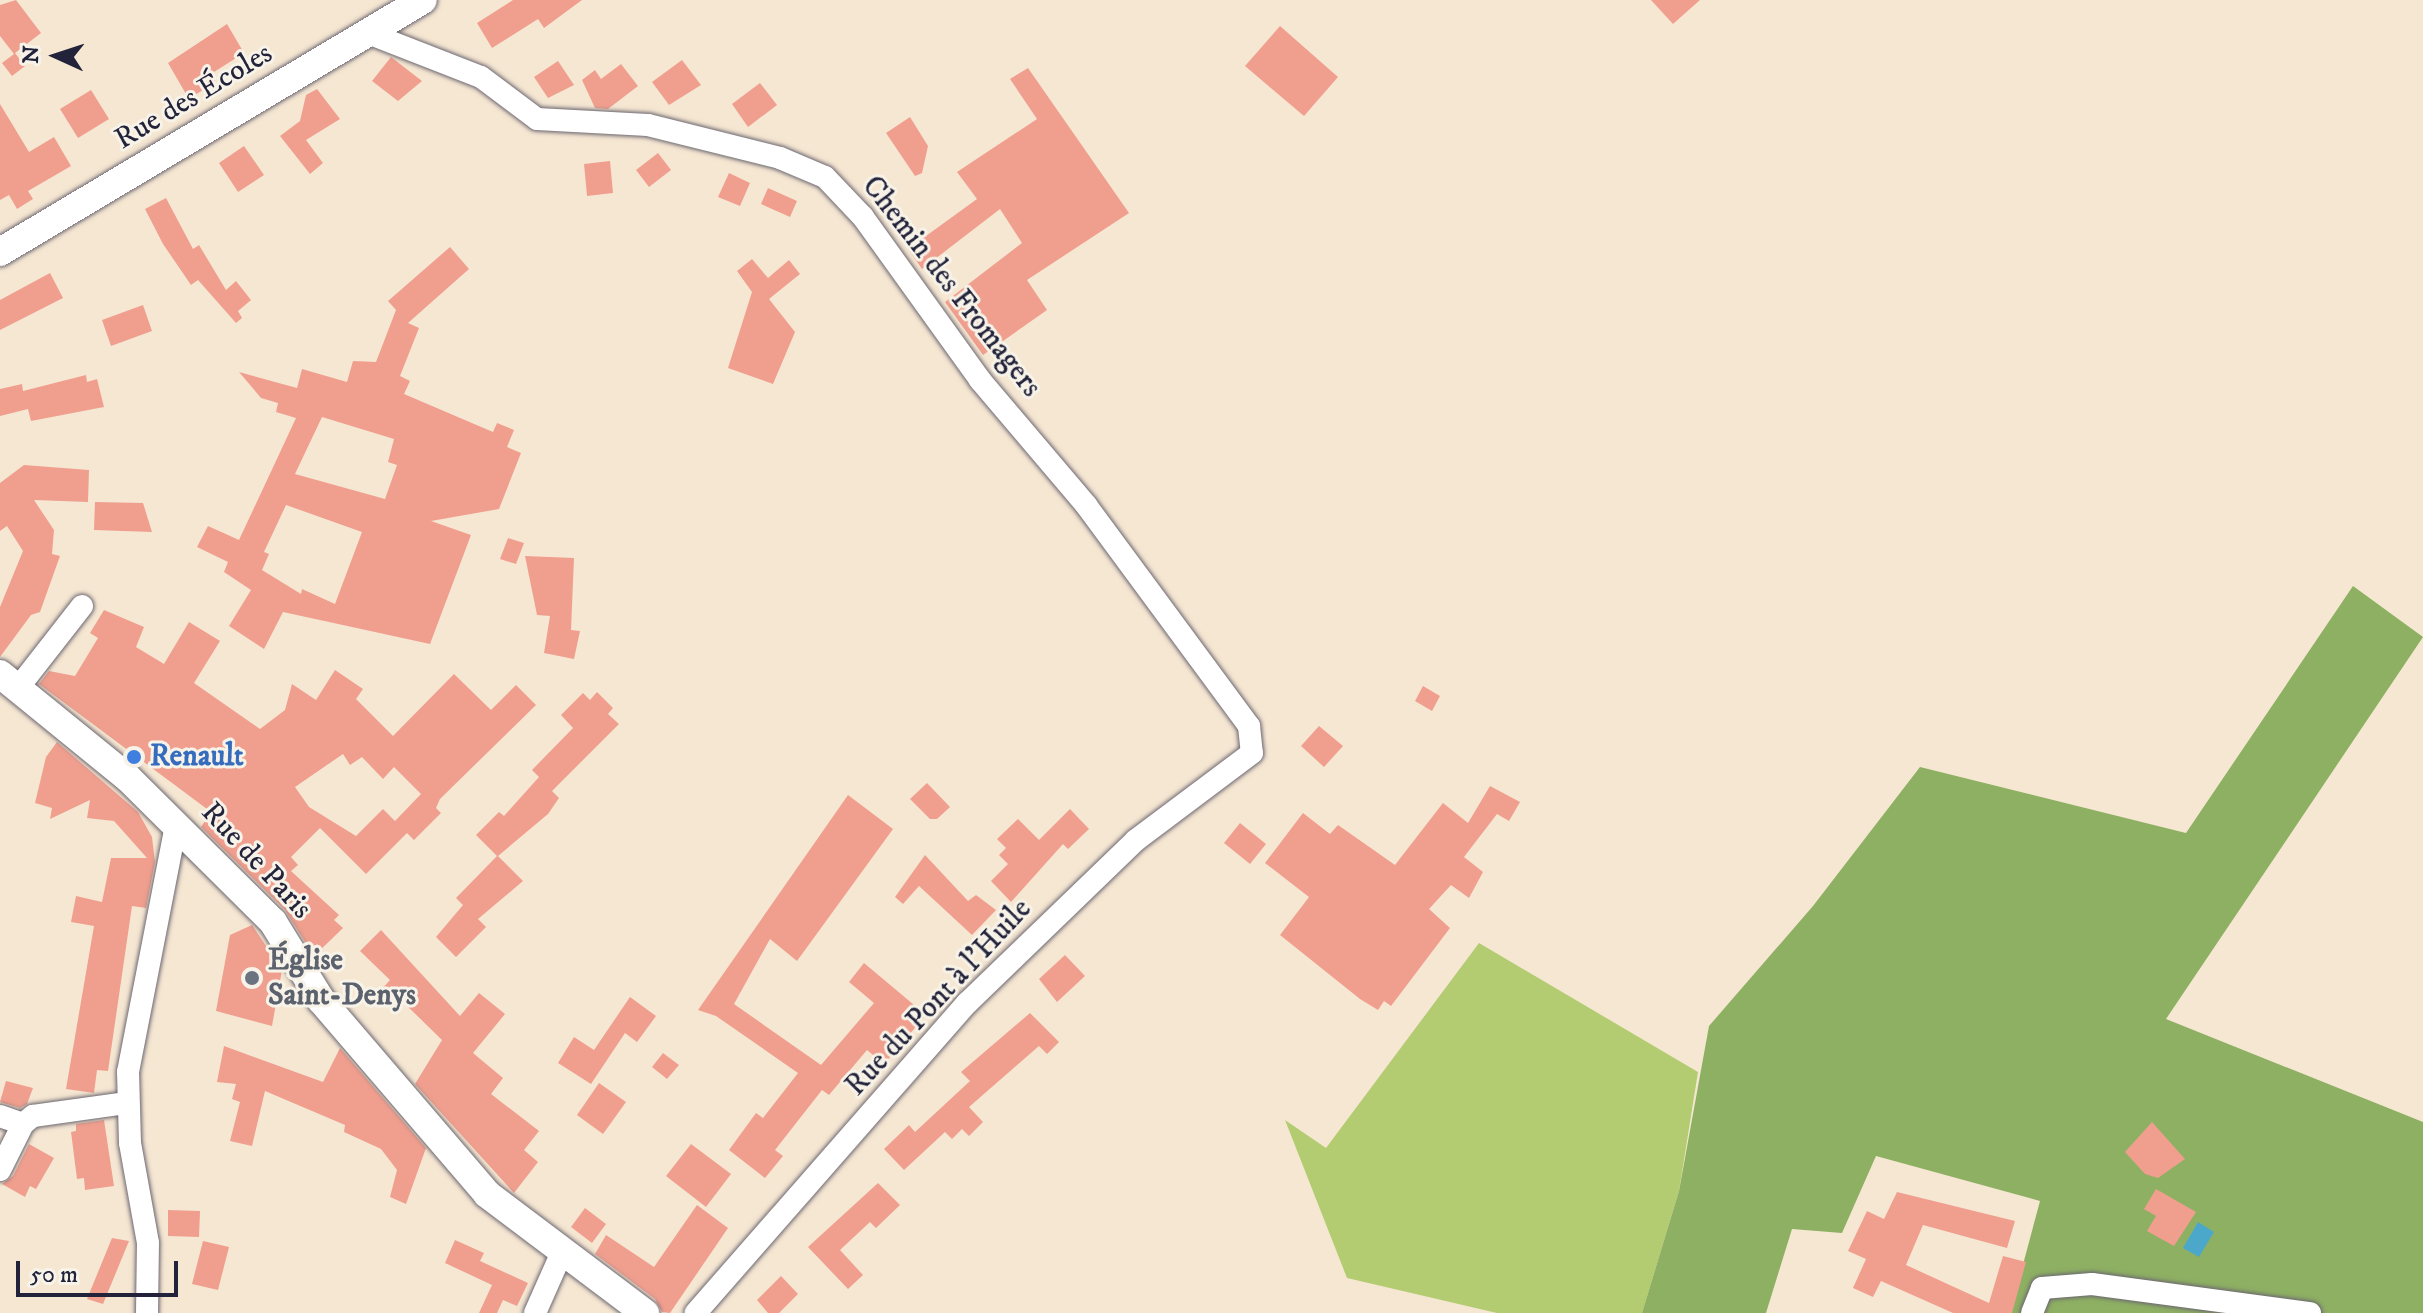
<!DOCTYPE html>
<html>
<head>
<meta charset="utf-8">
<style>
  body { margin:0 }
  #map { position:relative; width:2423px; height:1313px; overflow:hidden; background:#f6e7d3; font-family:"IM FELL DW Pica",serif }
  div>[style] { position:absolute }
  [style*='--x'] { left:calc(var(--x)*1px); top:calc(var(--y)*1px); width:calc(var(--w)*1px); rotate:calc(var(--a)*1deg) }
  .green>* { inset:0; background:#b3cc71 }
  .forest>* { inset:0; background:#8eb063 }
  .water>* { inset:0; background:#4ba8ca }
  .building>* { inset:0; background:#f09f8f }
  .roads { filter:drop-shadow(0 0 2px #6c6770) drop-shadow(0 0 2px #6c6770) }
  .minor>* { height:22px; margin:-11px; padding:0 11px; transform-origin:11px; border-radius:11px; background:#fff }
  .tertiary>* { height:28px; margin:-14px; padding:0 14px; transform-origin:14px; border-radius:14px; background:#fff }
  .dots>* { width:22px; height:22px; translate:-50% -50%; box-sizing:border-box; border:4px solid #f7f3e8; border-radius:50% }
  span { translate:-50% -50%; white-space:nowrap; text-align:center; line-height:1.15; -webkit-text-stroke:6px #f7f3e8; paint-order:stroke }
  .street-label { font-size:30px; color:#22223b }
  .shop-label { font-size:30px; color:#366cbe; font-weight:700 }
  .left { translate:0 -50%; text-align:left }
  .worship-label { font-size:30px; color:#5b616d; font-weight:700 }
  .north { position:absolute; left:16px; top:16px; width:80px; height:80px; -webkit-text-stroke:6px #f7f3e8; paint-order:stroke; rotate:273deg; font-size:22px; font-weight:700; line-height:32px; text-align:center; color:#22223b }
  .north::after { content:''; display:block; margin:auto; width:28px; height:36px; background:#22223b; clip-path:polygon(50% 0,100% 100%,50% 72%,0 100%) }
  .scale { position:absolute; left:16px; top:1261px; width:162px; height:36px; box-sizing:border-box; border:4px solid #22223b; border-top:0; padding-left:10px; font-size:24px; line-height:28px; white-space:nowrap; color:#22223b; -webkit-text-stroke:6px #f7f3e8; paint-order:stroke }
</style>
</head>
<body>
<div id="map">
  <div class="green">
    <div style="clip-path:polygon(1479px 943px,1698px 1072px,1679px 1191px,1642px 1313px,1497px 1313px,1347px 1278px,1285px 1120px,1326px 1148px)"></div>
  </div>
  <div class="forest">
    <div style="clip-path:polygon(2353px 586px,2423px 637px,2166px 1019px,2423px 1122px,2423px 1313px,2010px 1313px,2040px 1201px,1876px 1156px,1842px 1233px,1792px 1229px,1766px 1313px,1642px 1313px,1679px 1191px,1709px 1026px,1813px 906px,1920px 767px,2186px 833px)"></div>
  </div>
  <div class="water">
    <div style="clip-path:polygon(2198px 1222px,2214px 1232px,2199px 1257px,2183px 1248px)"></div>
  </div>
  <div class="building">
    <div style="clip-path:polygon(16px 0,41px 33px,15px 53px,25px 66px,12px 76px,2px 63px,14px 54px,0 36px,0 5px)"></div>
    <div style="clip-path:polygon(513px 0,582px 0,544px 28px,538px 19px,492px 48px,477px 23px)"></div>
    <div style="clip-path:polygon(1651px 0,1700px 0,1673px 24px)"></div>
    <div style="clip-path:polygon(227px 24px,244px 53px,214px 72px,215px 83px,193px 96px,186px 94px,168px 63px)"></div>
    <div style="clip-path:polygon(1280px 26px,1338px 77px,1304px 116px,1245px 66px)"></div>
    <div style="clip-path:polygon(391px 57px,422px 81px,398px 101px,372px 81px)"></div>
    <div style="clip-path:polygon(682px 60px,701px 85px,669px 105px,652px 82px)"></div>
    <div style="clip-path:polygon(558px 61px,574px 85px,548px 98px,534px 77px)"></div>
    <div style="clip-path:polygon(621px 64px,638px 86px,608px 109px,595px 108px,582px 80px,595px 70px,601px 79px)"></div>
    <div style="clip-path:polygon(1028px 68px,1129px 213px,1027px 280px,1047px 310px,983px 355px,945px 302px,1022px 243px,1000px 209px,922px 269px,908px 249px,977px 199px,957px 172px,1037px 119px,1010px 79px)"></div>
    <div style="clip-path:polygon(760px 83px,777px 105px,748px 127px,732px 104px)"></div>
    <div style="clip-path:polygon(317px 89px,340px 119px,306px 140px,323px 163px,310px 174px,280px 136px,300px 121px,306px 95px)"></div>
    <div style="clip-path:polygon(91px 90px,109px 119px,78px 138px,60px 109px)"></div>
    <div style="clip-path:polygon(0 104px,29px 152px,54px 137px,71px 166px,28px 191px,33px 199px,17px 209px,9px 195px,0 200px)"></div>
    <div style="clip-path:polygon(910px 117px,928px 146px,922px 173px,915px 176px,886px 133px)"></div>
    <div style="clip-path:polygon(244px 146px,264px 175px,238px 192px,219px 163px)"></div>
    <div style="clip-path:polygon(658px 153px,671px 170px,649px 187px,636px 170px)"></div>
    <div style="clip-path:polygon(610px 161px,613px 193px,587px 196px,584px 164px)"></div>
    <div style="clip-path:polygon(729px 173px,750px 183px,740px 206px,718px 197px)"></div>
    <div style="clip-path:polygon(768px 188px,797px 201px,790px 217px,761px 204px)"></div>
    <div style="clip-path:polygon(166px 198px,193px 249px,199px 245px,226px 290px,236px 281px,251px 300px,238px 311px,242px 318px,236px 323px,198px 280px,191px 285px,163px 244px,145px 209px)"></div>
    <div style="clip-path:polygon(evenodd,450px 247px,469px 269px,408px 323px,419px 328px,400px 376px,410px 381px,404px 394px,493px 432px,497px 423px,514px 430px,507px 447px,521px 453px,499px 509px,431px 521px,471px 535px,430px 644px,283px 612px,264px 649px,229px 626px,251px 590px,224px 572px,228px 562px,197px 547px,208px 526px,239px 540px,296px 418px,276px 412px,278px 403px,261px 398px,239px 372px,297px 388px,302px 369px,347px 382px,353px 361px,376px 362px,396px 310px,388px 301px,450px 247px,322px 417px,394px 439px,388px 462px,397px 465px,385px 499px,295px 474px,322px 417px,450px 247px,286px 505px,362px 532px,335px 604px,302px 589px,301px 594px,262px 570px,269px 554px,264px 552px,286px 505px)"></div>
    <div style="clip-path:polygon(752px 259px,768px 278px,789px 260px,800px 274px,769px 299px,795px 332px,773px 384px,728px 368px,752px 292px,737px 271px)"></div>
    <div style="clip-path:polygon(50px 273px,63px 298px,0 330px,0 300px)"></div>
    <div style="clip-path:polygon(143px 305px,152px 331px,111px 346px,102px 320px)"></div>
    <div style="clip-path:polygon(86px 375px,87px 382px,97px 379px,104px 407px,31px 421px,28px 409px,0 416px,0 389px,22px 384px,23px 391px)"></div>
    <div style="clip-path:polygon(24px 465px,89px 470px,88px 502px,34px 500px,54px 530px,52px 554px,60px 556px,40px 612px,31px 615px,0 657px,0 607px,23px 551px,7px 526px,0 531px,0 483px)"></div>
    <div style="clip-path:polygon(95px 502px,143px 503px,152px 532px,94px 530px)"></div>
    <div style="clip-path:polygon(508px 538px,524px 543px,516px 564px,500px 559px)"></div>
    <div style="clip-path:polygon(525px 556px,574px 558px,571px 630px,580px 631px,574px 659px,544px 653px,550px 616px,537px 615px)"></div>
    <div style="clip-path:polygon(evenodd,104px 610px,144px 627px,136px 647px,164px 664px,189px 622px,220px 641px,194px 683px,260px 729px,285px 710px,292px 684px,316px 700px,335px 670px,363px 689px,356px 699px,393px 736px,454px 674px,491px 710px,516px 685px,536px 705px,440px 799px,436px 808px,441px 813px,414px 840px,407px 833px,366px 874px,320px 828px,291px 857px,298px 865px,291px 871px,339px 915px,334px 920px,343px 928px,314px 956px,285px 910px,201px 827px,211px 812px,39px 684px,49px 671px,75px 676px,98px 638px,90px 633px,104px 610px,343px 754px,350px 765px,362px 757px,383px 779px,394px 767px,421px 794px,395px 821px,383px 809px,356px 836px,309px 807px,295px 787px,343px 754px)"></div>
    <div style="clip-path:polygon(1423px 686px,1440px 696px,1432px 711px,1415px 701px)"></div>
    <div style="clip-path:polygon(597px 692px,613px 708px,608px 714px,619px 724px,552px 791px,559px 798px,548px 814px,498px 856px,523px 881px,478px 919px,486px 927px,456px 957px,436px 937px,463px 905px,456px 898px,497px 856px,476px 835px,499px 812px,504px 816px,539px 777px,532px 770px,573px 728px,561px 715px,583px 693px,590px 700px)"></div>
    <div style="clip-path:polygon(1319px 726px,1343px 746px,1324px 767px,1301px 746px)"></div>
    <div style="clip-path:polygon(57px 742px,138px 812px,152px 837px,155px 862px,146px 908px,132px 906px,108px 1071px,97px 1070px,94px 1093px,66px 1089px,94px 926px,71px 922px,76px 896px,102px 902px,111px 858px,147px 858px,114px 821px,87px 818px,90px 800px,50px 819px,52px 808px,35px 803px,46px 757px)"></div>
    <div style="clip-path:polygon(927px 783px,950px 807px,937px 819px,930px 819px,910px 799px)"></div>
    <div style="clip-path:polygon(1490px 786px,1520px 802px,1509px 821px,1497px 814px,1464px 857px,1483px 872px,1469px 898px,1451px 885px,1429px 909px,1450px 928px,1391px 1006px,1384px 1001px,1378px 1010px,1360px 999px,1280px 935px,1309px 897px,1265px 863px,1303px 813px,1330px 834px,1338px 825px,1395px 865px,1443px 803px,1468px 823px)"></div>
    <div style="clip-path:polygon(848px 795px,893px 829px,797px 961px,770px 939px,734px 1004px,821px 1065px,874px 1003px,849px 982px,864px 963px,926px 1015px,884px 1064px,867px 1050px,829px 1095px,822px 1090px,775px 1150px,783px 1156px,765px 1178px,729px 1150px,756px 1113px,763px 1118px,798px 1073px,716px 1016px,698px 1010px)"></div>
    <div style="clip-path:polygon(1070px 809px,1089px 829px,1068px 849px,1063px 844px,1011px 902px,991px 881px,1008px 864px,999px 855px,1006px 848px,997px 839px,1018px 819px,1039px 840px)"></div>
    <div style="clip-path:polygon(1240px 823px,1266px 844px,1250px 864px,1224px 843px)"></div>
    <div style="clip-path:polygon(925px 855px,968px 901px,976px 895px,996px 910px,972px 935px,919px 886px,903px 904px,895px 897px)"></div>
    <div style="clip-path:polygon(252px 925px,282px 970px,272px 1026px,216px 1011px,230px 935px)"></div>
    <div style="clip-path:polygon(381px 930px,460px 1016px,479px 993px,505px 1014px,473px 1053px,503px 1078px,491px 1094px,539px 1131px,524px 1150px,538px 1162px,514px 1193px,415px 1084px,442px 1040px,400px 999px,396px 1003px,382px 989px,390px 980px,360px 951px)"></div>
    <div style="clip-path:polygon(1065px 955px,1085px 976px,1057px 1002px,1039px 979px)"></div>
    <div style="clip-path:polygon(630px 997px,656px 1016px,637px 1042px,625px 1033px,591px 1084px,558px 1063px,574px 1037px,594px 1050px)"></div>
    <div style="clip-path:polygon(1030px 1013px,1059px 1042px,1047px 1054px,1039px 1046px,969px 1107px,983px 1122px,969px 1136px,962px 1129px,952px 1139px,945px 1132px,904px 1170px,884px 1149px,909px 1125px,915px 1132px,970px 1081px,961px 1072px)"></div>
    <div style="clip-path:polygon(224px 1046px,323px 1082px,340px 1048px,426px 1148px,406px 1204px,390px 1197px,397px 1170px,381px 1149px,344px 1132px,345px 1125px,265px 1091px,252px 1146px,230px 1141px,240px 1102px,232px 1099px,236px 1084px,217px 1082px)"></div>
    <div style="clip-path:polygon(663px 1053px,679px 1065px,667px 1079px,652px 1067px)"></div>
    <div style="clip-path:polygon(6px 1081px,33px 1088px,27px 1104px,20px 1108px,0 1102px)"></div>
    <div style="clip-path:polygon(599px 1083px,626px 1102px,603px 1134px,577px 1115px)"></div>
    <div style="clip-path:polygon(104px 1120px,114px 1186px,85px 1190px,84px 1178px,77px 1179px,71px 1132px,76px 1131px,76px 1124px)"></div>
    <div style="clip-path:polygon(2152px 1122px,2185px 1159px,2158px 1178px,2145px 1174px,2125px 1152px)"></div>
    <div style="clip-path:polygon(29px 1144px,54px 1158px,36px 1189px,30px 1186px,25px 1197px,2px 1184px,13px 1176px)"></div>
    <div style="clip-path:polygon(691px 1144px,731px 1174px,706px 1207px,666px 1176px)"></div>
    <div style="clip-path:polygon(878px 1183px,900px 1205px,876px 1228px,870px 1222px,840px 1250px,863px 1275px,848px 1289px,808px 1247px)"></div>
    <div style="clip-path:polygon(2156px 1189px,2196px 1212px,2174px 1246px,2147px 1231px,2156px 1216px,2144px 1209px)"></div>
    <div style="clip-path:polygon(1897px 1192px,2015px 1221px,2007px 1248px,1923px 1225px,1906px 1265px,1989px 1303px,2003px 1256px,2026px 1262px,2012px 1313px,1953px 1313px,1881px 1281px,1873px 1297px,1853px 1288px,1866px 1259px,1848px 1251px,1867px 1211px,1884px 1219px)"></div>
    <div style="clip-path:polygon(697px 1205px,728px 1228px,670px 1313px,662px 1312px,655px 1299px,595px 1254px,606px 1235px,654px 1267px)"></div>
    <div style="clip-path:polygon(585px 1208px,606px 1224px,592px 1243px,571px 1227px)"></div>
    <div style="clip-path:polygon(168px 1210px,200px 1211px,199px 1237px,168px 1236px)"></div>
    <div style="clip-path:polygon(112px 1238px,129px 1241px,103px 1304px,87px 1299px)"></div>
    <div style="clip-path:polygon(455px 1240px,484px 1253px,480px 1261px,528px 1283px,517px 1306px,503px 1300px,497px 1313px,479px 1313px,492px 1285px,445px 1263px)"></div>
    <div style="clip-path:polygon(203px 1241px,229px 1247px,218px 1290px,192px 1284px)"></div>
    <div style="clip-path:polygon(781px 1276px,798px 1294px,779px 1313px,768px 1313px,757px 1300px)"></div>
  </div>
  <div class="roads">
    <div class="minor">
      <div style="--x:368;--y:33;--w:121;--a:21.3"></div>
      <div style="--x:481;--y:77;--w:70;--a:36.9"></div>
      <div style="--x:537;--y:119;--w:111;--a:3.1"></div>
      <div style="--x:648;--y:125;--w:136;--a:14"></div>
      <div style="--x:780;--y:158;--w:49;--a:22.9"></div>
      <div style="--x:825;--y:177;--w:55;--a:46.5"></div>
      <div style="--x:863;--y:217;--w:201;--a:54.3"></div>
      <div style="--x:980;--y:380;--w:164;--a:49.7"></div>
      <div style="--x:1086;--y:505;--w:275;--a:53.6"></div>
      <div style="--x:1249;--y:726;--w:27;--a:84"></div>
      <div style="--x:1252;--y:753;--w:146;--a:143.1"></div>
      <div style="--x:1135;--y:841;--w:233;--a:136"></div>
      <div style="--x:967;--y:1003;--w:412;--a:131.2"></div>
      <div style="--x:18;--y:688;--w:104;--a:-52"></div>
      <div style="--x:0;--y:1116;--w:24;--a:19"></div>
      <div style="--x:0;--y:1170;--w:51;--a:-63.4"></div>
      <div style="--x:23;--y:1124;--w:13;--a:-39"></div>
      <div style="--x:33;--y:1116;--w:95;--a:-7.9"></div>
      <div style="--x:147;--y:1313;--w:70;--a:-89.2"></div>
      <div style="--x:148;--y:1243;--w:102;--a:-100.2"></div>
      <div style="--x:130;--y:1143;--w:71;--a:-91.6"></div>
      <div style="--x:128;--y:1072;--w:252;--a:-79"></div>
      <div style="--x:535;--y:1313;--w:67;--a:-66.1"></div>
      <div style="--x:2032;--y:1313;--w:27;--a:-68"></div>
      <div style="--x:2042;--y:1288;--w:50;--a:-4.6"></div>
      <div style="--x:2092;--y:1284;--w:220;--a:7.6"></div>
    </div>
    <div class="tertiary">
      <div style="--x:0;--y:252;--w:492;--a:-30.8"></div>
      <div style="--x:0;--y:674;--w:165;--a:39.1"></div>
      <div style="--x:128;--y:778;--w:204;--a:44.8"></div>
      <div style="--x:273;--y:922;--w:92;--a:58.4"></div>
      <div style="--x:321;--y:1000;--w:255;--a:49.4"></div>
      <div style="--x:487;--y:1194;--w:198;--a:37"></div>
    </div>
  </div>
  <div class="dots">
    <div style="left:134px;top:757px;background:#3f7fe0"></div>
    <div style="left:252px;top:978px;background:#6b7280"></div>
  </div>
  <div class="street-label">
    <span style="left:194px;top:97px;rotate:-31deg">Rue des Écoles</span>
    <span style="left:951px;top:287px;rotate:52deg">Chemin des Fromagers</span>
    <span style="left:256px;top:861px;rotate:47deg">Rue de Paris</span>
    <span style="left:939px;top:998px;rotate:-47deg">Rue du Pont à l'Huile</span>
  </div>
  <div class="shop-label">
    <span class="left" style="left:150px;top:757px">Renault</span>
  </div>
  <div class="worship-label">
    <span class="left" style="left:268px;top:978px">Église<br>Saint-Denys</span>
  </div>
  <div class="north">N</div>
  <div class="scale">50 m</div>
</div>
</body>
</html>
